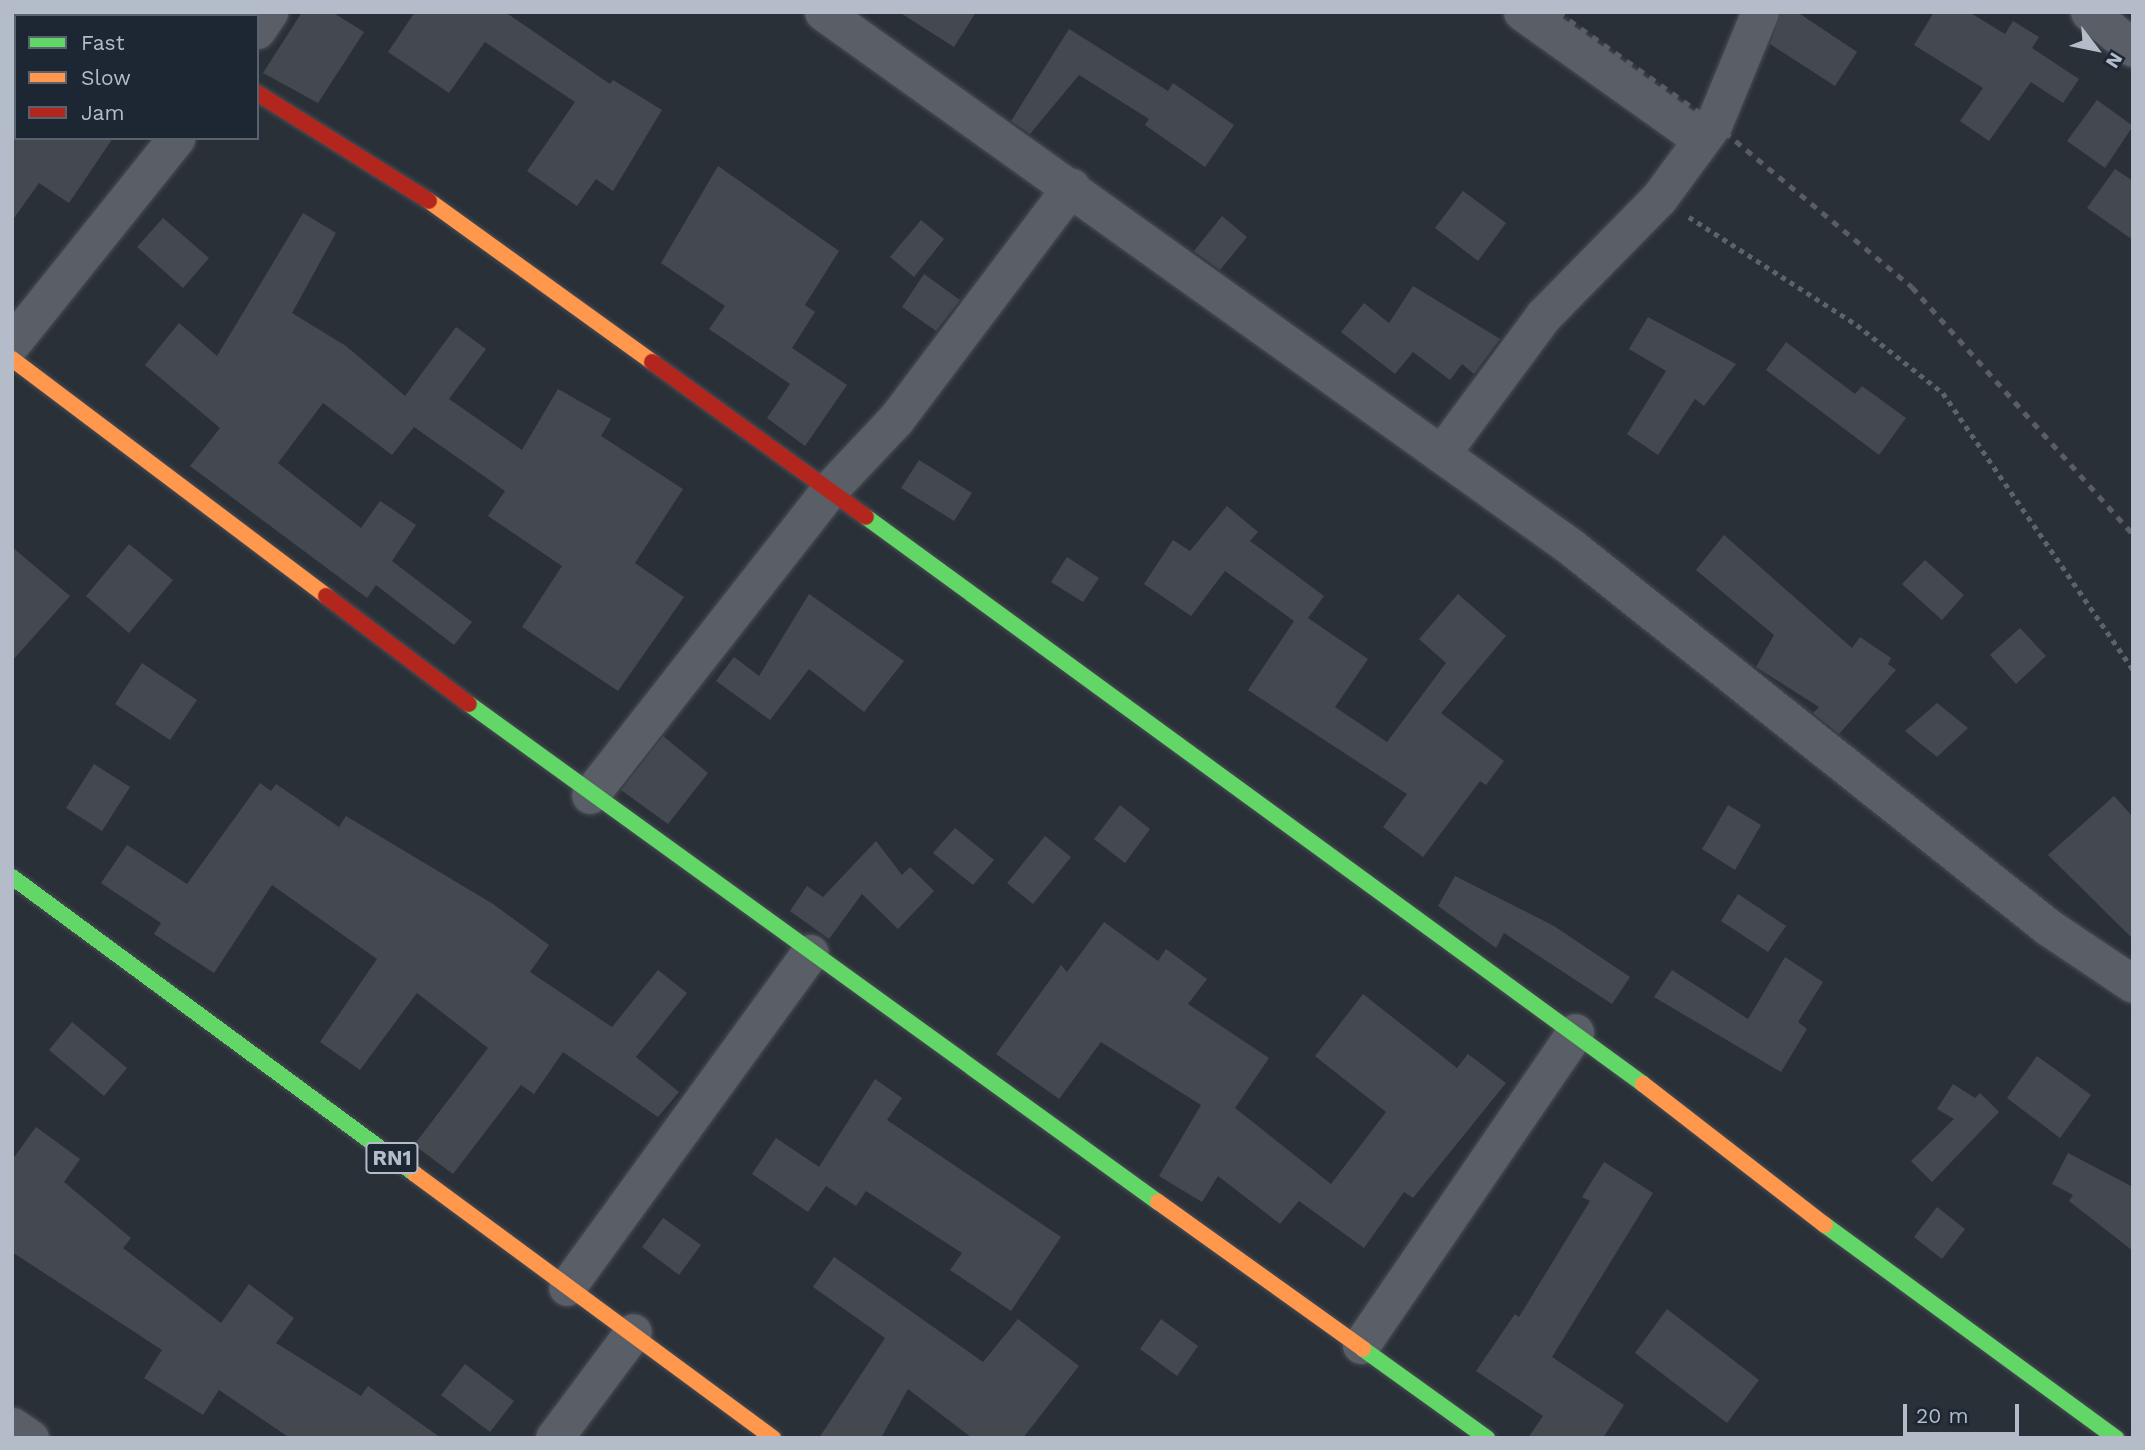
<!DOCTYPE html>
<html>
<head>
<meta charset="utf-8">
<style>
  body { margin:0 }
  #map { position:relative; width:2145px; height:1450px; overflow:hidden; background:#2a3038; font-family:"Work Sans",sans-serif }
  div>[style] { position:absolute }
  [style*='--x'] { left:calc(var(--x)*1px); top:calc(var(--y)*1px); width:calc(var(--w)*1px); rotate:calc(var(--a)*1deg) }
  .building>* { inset:0; background:#444950 }
  .path>* { height:4.5px; margin-top:-2.25px; transform-origin:0; background:repeating-linear-gradient(90deg,#5d636a 0 5px,transparent 0 10px) }
  .roads { filter:drop-shadow(0 0 2px #484c53) drop-shadow(0 0 2px #484c53) }
  .street>* { height:37px; margin:-18.5px; padding:0 18.5px; transform-origin:18.5px; border-radius:18.5px; background:#5a5e66 }
  .fast>* { height:16px; margin:-8px; padding:0 8px; transform-origin:8px; border-radius:8px; background:#63d668 }
  .slow>* { height:16px; margin:-8px; padding:0 8px; transform-origin:8px; border-radius:8px; background:#ff974d }
  .jam>* { height:16px; margin:-8px; padding:0 8px; transform-origin:8px; border-radius:8px; background:#b3261e }
  .rail>* { height:5px; margin-top:-2.5px; transform-origin:0; background:repeating-linear-gradient(90deg,#595d64 0 7px,transparent 0 14px) }
  span { translate:-50% -50%; white-space:nowrap; text-align:center; line-height:1.15; -webkit-text-stroke:6px #1d2633; paint-order:stroke }
  .shield-label span { padding:2px 5px; background:#1d2633; border:2px solid; border-radius:5px; -webkit-text-stroke-width:0 }
  .shield-label { font-size:21px; color:#b4bcc9; font-weight:700 }
  .frame { position:absolute; inset:0; border:14px solid #b4bcc9; pointer-events:none }
  .legend { position:absolute; left:14px; top:14px; width:245px; height:126px; box-sizing:border-box; background:#1d2633; border:2px solid #59626f; margin:0; padding:9px 12px; list-style:none; font-size:21px; color:#b4bcc9 }
  .legend li { display:flex; align-items:center; gap:14px; height:35px }
  .legend b { width:35px; border:2px solid #59626f }
  .north { position:absolute; left:2061px; top:14px; width:70px; height:70px; -webkit-text-stroke:5px #1d2633; paint-order:stroke; rotate:122deg; font-size:19px; font-weight:700; line-height:28px; text-align:center; color:#b4bcc9 }
  .north::after { content:''; display:block; margin:auto; width:24px; height:32px; background:#b4bcc9; clip-path:polygon(50% 0,100% 100%,50% 72%,0 100%) }
  .scale { position:absolute; left:1903px; top:1404px; width:116px; height:32px; box-sizing:border-box; border:4px solid #b4bcc9; border-top:0; padding-left:9px; font-size:21px; line-height:24px; white-space:nowrap; color:#b4bcc9; -webkit-text-stroke:5px #1d2633; paint-order:stroke }
</style>
</head>
<body>
<div id="map">
  <div class="building">
    <div style="clip-path:polygon(302px 12px,332px 12px,364px 32px,318px 103px,263px 73px)"></div>
    <div style="clip-path:polygon(415px 12px,505px 12px,610px 84px,613px 80px,662px 110px,613px 191px,596px 179px,577px 206px,527px 171px,575px 102px,485px 42px,449px 93px,388px 52px)"></div>
    <div style="clip-path:polygon(899px 12px,976px 12px,954px 47px)"></div>
    <div style="clip-path:polygon(1781px 12px,1797px 12px,1857px 52px,1835px 86px,1770px 44px)"></div>
    <div style="clip-path:polygon(1934px 12px,1969px 12px,2005px 34px,2013px 21px,2039px 37px,2032px 48px,2079px 79px,2063px 103px,2031px 82px,1989px 141px,1960px 121px,1983px 88px,1914px 45px)"></div>
    <div style="clip-path:polygon(1069px 29px,1168px 91px,1173px 83px,1234px 125px,1205px 167px,1145px 125px,1149px 119px,1079px 75px,1030px 134px,1011px 121px)"></div>
    <div style="clip-path:polygon(2097px 100px,2133px 126px,2105px 168px,2067px 141px)"></div>
    <div style="clip-path:polygon(12px 138px,113px 138px,69px 203px,39px 183px,12px 221px)"></div>
    <div style="clip-path:polygon(718px 166px,839px 251px,805px 305px,815px 312px,792px 348px,847px 385px,805px 446px,767px 418px,790px 384px,709px 329px,725px 306px,661px 263px)"></div>
    <div style="clip-path:polygon(2115px 169px,2133px 181px,2133px 240px,2087px 208px)"></div>
    <div style="clip-path:polygon(1463px 191px,1506px 223px,1478px 261px,1435px 228px)"></div>
    <div style="clip-path:polygon(303px 213px,336px 233px,292px 313px,346px 346px,405px 396px,456px 327px,486px 349px,449px 399px,522px 450px,558px 389px,611px 419px,601px 436px,683px 489px,635px 563px,684px 597px,618px 691px,522px 627px,562px 566px,488px 516px,505px 491px,414px 427px,392px 455px,323px 403px,278px 463px,361px 528px,380px 501px,416px 525px,392px 561px,472px 622px,454px 645px,376px 585px,367px 598px,190px 466px,220px 428px,145px 365px,179px 323px,217px 356px)"></div>
    <div style="clip-path:polygon(1222px 216px,1247px 237px,1220px 270px,1194px 251px)"></div>
    <div style="clip-path:polygon(163px 218px,209px 258px,183px 288px,137px 247px)"></div>
    <div style="clip-path:polygon(921px 220px,944px 239px,914px 277px,890px 257px)"></div>
    <div style="clip-path:polygon(924px 274px,960px 300px,936px 331px,902px 307px)"></div>
    <div style="clip-path:polygon(1413px 286px,1500px 339px,1474px 374px,1462px 364px,1450px 380px,1413px 352px,1395px 374px,1341px 332px,1364px 303px,1389px 323px)"></div>
    <div style="clip-path:polygon(1648px 317px,1736px 364px,1704px 406px,1695px 399px,1658px 455px,1627px 434px,1666px 371px,1629px 349px)"></div>
    <div style="clip-path:polygon(1786px 342px,1855px 394px,1862px 386px,1906px 418px,1879px 455px,1766px 370px)"></div>
    <div style="clip-path:polygon(919px 460px,972px 493px,954px 521px,901px 488px)"></div>
    <div style="clip-path:polygon(1227px 506px,1258px 532px,1250px 541px,1324px 596px,1308px 618px,1368px 659px,1335px 707px,1387px 742px,1446px 663px,1419px 639px,1458px 594px,1506px 636px,1441px 713px,1504px 761px,1486px 785px,1480px 781px,1423px 857px,1383px 827px,1407px 794px,1248px 690px,1294px 621px,1225px 571px,1191px 616px,1144px 584px,1173px 540px,1190px 551px)"></div>
    <div style="clip-path:polygon(1724px 535px,1852px 648px,1860px 637px,1891px 658px,1888px 664px,1896px 670px,1839px 734px,1813px 713px,1819px 707px,1756px 667px,1774px 635px,1696px 570px)"></div>
    <div style="clip-path:polygon(129px 544px,173px 580px,129px 633px,86px 596px)"></div>
    <div style="clip-path:polygon(12px 547px,70px 596px,12px 661px)"></div>
    <div style="clip-path:polygon(1067px 557px,1099px 578px,1083px 602px,1051px 582px)"></div>
    <div style="clip-path:polygon(1925px 560px,1964px 595px,1942px 620px,1902px 584px)"></div>
    <div style="clip-path:polygon(809px 594px,904px 661px,864px 712px,809px 669px,770px 720px,716px 681px,734px 657px,759px 676px)"></div>
    <div style="clip-path:polygon(2020px 628px,2046px 656px,2016px 684px,1990px 655px)"></div>
    <div style="clip-path:polygon(142px 663px,197px 700px,170px 740px,115px 704px)"></div>
    <div style="clip-path:polygon(1937px 703px,1968px 728px,1937px 757px,1905px 731px)"></div>
    <div style="clip-path:polygon(663px 736px,708px 773px,668px 824px,621px 790px)"></div>
    <div style="clip-path:polygon(94px 764px,130px 787px,102px 831px,66px 808px)"></div>
    <div style="clip-path:polygon(260px 783px,271px 791px,276px 784px,339px 827px,346px 816px,493px 904px,549px 945px,530px 972px,612px 1027px,658px 970px,687px 993px,636px 1057px,679px 1092px,658px 1117px,563px 1052px,534px 1094px,521px 1085px,453px 1174px,414px 1145px,488px 1048px,417px 993px,360px 1070px,320px 1042px,377px 959px,272px 885px,214px 973px,154px 934px,161px 923px,101px 883px,127px 845px,187px 884px)"></div>
    <div style="clip-path:polygon(2114px 796px,2133px 817px,2133px 939px,2048px 855px)"></div>
    <div style="clip-path:polygon(1120px 805px,1150px 829px,1125px 863px,1094px 839px)"></div>
    <div style="clip-path:polygon(1728px 805px,1761px 825px,1735px 870px,1702px 849px)"></div>
    <div style="clip-path:polygon(955px 828px,994px 860px,973px 885px,933px 853px)"></div>
    <div style="clip-path:polygon(1045px 836px,1071px 857px,1033px 904px,1007px 883px)"></div>
    <div style="clip-path:polygon(876px 841px,902px 875px,910px 867px,934px 891px,898px 929px,862px 894px,829px 939px,790px 911px,807px 886px,823px 897px)"></div>
    <div style="clip-path:polygon(1455px 876px,1554px 926px,1630px 977px,1612px 1004px,1504px 933px,1496px 948px,1438px 906px)"></div>
    <div style="clip-path:polygon(1738px 894px,1786px 926px,1768px 952px,1721px 921px)"></div>
    <div style="clip-path:polygon(1104px 922px,1158px 961px,1166px 949px,1207px 979px,1188px 1004px,1269px 1058px,1235px 1108px,1331px 1184px,1386px 1112px,1315px 1056px,1363px 994px,1457px 1068px,1468px 1054px,1506px 1083px,1413px 1198px,1404px 1192px,1364px 1248px,1299px 1201px,1280px 1224px,1218px 1176px,1202px 1202px,1159px 1176px,1201px 1105px,1101px 1042px,1059px 1099px,996px 1054px,1061px 965px,1067px 972px)"></div>
    <div style="clip-path:polygon(1785px 957px,1823px 982px,1798px 1022px,1807px 1029px,1781px 1072px,1654px 997px,1672px 970px,1748px 1019px)"></div>
    <div style="clip-path:polygon(72px 1022px,127px 1068px,104px 1096px,49px 1050px)"></div>
    <div style="clip-path:polygon(2037px 1056px,2091px 1095px,2060px 1138px,2007px 1098px)"></div>
    <div style="clip-path:polygon(875px 1079px,902px 1098px,887px 1120px,1061px 1237px,1011px 1311px,950px 1270px,962px 1253px,866px 1191px,856px 1206px,826px 1186px,808px 1212px,752px 1174px,776px 1138px,819px 1167px)"></div>
    <div style="clip-path:polygon(1953px 1084px,1975px 1098px,1980px 1093px,1999px 1112px,1932px 1182px,1911px 1161px,1954px 1119px,1937px 1109px)"></div>
    <div style="clip-path:polygon(36px 1127px,80px 1159px,64px 1182px,131px 1238px,123px 1248px,221px 1323px,249px 1284px,294px 1318px,276px 1343px,361px 1396px,368px 1386px,441px 1438px,290px 1438px,219px 1390px,203px 1415px,144px 1378px,162px 1350px,12px 1252px,12px 1160px)"></div>
    <div style="clip-path:polygon(2068px 1153px,2133px 1187px,2133px 1251px,2069px 1201px,2073px 1195px,2052px 1184px)"></div>
    <div style="clip-path:polygon(1604px 1162px,1653px 1193px,1552px 1357px,1624px 1405px,1603px 1438px,1528px 1438px,1543px 1416px,1476px 1371px,1515px 1314px,1519px 1317px,1590px 1201px,1582px 1197px)"></div>
    <div style="clip-path:polygon(1937px 1207px,1965px 1229px,1942px 1259px,1914px 1237px)"></div>
    <div style="clip-path:polygon(663px 1218px,701px 1245px,679px 1275px,642px 1247px)"></div>
    <div style="clip-path:polygon(834px 1257px,983px 1362px,1018px 1319px,1079px 1366px,1023px 1438px,972px 1438px,908px 1389px,881px 1438px,819px 1438px,885px 1338px,813px 1287px)"></div>
    <div style="clip-path:polygon(1667px 1309px,1759px 1380px,1727px 1423px,1635px 1353px)"></div>
    <div style="clip-path:polygon(1161px 1319px,1198px 1346px,1177px 1376px,1140px 1349px)"></div>
    <div style="clip-path:polygon(465px 1364px,514px 1401px,490px 1432px,441px 1395px)"></div>
  </div>
  <div class="path">
    <div style="--x:1689;--y:217;--w:200;--a:32.7"></div>
    <div style="--x:1857;--y:325;--w:110;--a:38.3"></div>
    <div style="--x:1943;--y:393;--w:335;--a:55.5"></div>
  </div>
  <div class="roads">
    <div class="street">
      <div style="--x:81;--y:12;--w:9;--a:27"></div>
      <div style="--x:823;--y:12;--w:920;--a:35.57"></div>
      <div style="--x:1571;--y:547;--w:610;--a:38.54"></div>
      <div style="--x:2048;--y:927;--w:102;--a:33.8"></div>
      <div style="--x:1522;--y:12;--w:219;--a:35.4"></div>
      <div style="--x:2089;--y:12;--w:57;--a:39.3"></div>
      <div style="--x:257;--y:30;--w:22;--a:-56"></div>
      <div style="--x:12;--y:343;--w:263;--a:-51.3"></div>
      <div style="--x:1441;--y:454;--w:173;--a:-53.5"></div>
      <div style="--x:1544;--y:315;--w:164;--a:-45.5"></div>
      <div style="--x:1659;--y:198;--w:93;--a:-53.7"></div>
      <div style="--x:1714;--y:123;--w:120;--a:-67.5"></div>
      <div style="--x:590;--y:795;--w:387;--a:-51.9"></div>
      <div style="--x:829;--y:490;--w:98;--a:-46.7"></div>
      <div style="--x:896;--y:419;--w:291;--a:-53"></div>
      <div style="--x:567;--y:1287;--w:413;--a:-54"></div>
      <div style="--x:1361;--y:1345;--w:379;--a:-55.6"></div>
      <div style="--x:12;--y:1426;--w:22;--a:34"></div>
      <div style="--x:554;--y:1438;--w:132;--a:-53.3"></div>
    </div>
    <div class="fast">
      <div style="--x:866;--y:517;--w:962;--a:36.12"></div>
      <div style="--x:469;--y:704;--w:850;--a:35.86"></div>
      <div style="--x:12;--y:877;--w:501;--a:36.39"></div>
      <div style="--x:1825;--y:1225;--w:361;--a:36.2"></div>
      <div style="--x:1363;--y:1349;--w:153;--a:35.7"></div>
    </div>
    <div class="slow">
      <div style="--x:429;--y:201;--w:275;--a:35.8"></div>
      <div style="--x:12;--y:359;--w:393;--a:37"></div>
      <div style="--x:1643;--y:1084;--w:230;--a:37.8"></div>
      <div style="--x:415;--y:1174;--w:445;--a:36.4"></div>
      <div style="--x:1158;--y:1202;--w:252;--a:35.6"></div>
    </div>
    <div class="jam">
      <div style="--x:257;--y:93;--w:203;--a:32.1"></div>
      <div style="--x:652;--y:362;--w:264;--a:35.9"></div>
      <div style="--x:326;--y:596;--w:179;--a:37.1"></div>
    </div>
  </div>
  <div class="rail">
    <div style="--x:1558;--y:12;--w:191;--a:35.4"></div>
    <div style="--x:1714;--y:123;--w:257;--a:39.6"></div>
    <div style="--x:1912;--y:287;--w:331;--a:48.2"></div>
  </div>
  <div class="shield-label">
    <span style="left:392px;top:1158px">RN1</span>
  </div>
  <div class="frame"></div>
  <ul class="legend">
  <li><b style="height:9px;background:#63d668"></b>Fast</li>
  <li><b style="height:9px;background:#ff974d"></b>Slow</li>
  <li><b style="height:9px;background:#b3261e"></b>Jam</li>
  </ul>
  <div class="north">N</div>
  <div class="scale">20 m</div>
</div>
</body>
</html>
